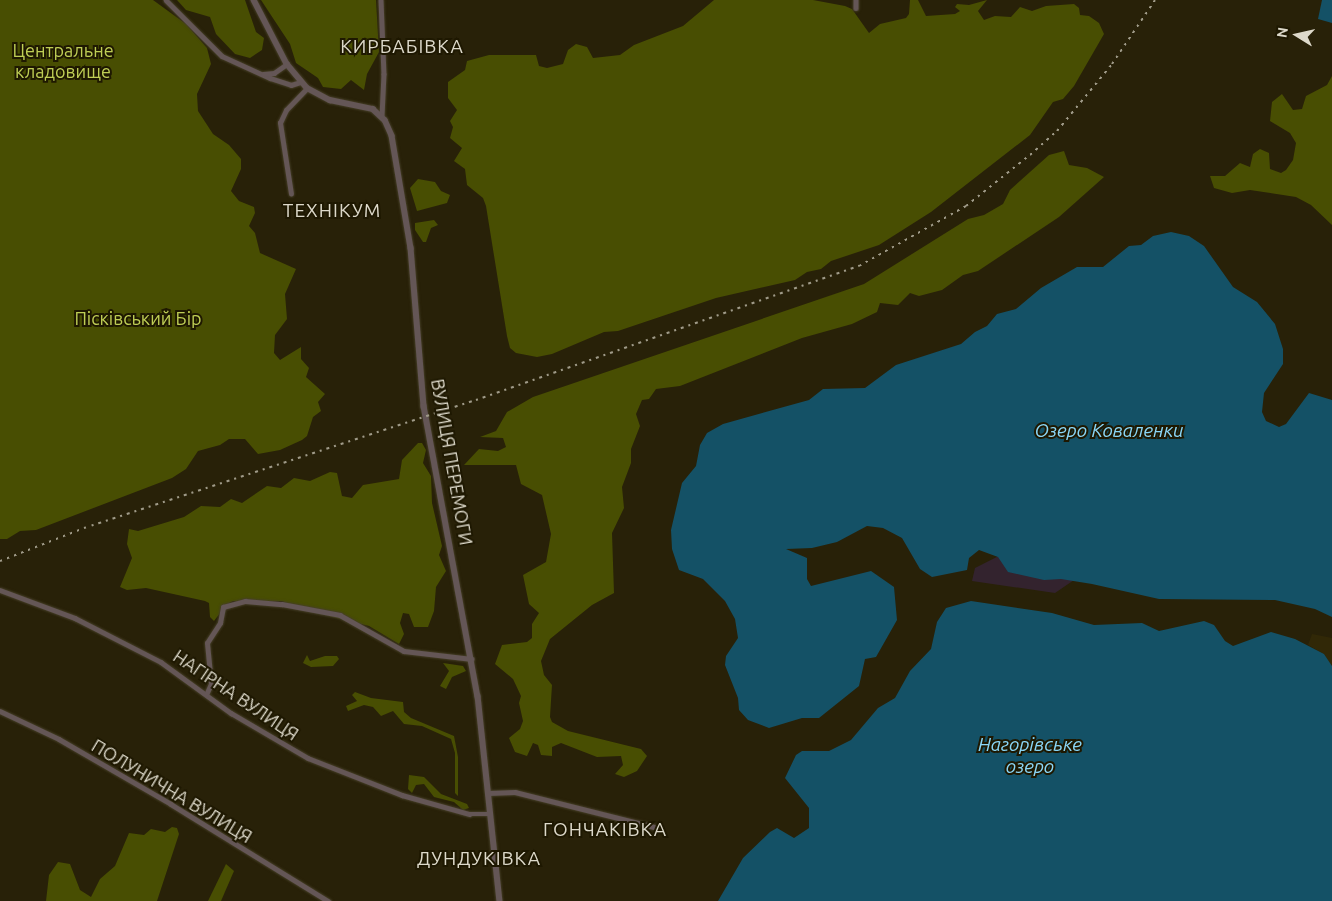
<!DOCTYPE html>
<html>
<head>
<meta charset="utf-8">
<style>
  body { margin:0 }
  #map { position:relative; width:1332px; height:901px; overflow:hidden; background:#282108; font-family:Ubuntu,sans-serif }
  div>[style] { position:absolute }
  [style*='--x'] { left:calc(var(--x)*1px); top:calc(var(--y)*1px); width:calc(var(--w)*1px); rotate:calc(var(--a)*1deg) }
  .industrial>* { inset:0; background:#33232e }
  .green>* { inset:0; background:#484e02 }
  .sand>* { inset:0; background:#312807 }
  .water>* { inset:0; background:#145166 }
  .roads { filter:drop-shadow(0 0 1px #453e27) drop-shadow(0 0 1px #453e27) }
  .minor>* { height:4.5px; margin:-2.25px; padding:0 2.25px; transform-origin:2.25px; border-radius:2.25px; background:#645656 }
  .tertiary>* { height:5.5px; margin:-2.75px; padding:0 2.75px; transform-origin:2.75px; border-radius:2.75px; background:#645656 }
  .rail>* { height:2px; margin-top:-1px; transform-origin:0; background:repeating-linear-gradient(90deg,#a09b89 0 2.5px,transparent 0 7.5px) }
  span { translate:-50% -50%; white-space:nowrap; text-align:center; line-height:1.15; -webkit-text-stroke:4px #1e1801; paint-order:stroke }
  .park-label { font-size:18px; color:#bfce55 }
  .street-label { font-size:18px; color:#ddd9ca }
  .neighbourhood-label { font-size:19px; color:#ddd9ca; letter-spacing:1px }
  .water-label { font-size:19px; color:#8ad6f6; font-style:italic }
  .north { position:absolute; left:1272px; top:10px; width:50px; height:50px; -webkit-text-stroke:4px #1e1801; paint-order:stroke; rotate:280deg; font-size:14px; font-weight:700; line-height:20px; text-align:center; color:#ddd9ca }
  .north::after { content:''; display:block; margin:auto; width:18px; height:22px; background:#ddd9ca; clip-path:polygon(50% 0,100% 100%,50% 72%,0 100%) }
</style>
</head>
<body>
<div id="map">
  <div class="industrial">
    <div style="clip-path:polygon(1034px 538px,1074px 580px,1055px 593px,972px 581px,975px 568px)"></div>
  </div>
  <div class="green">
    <div style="clip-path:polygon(0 0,153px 0,186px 24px,207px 48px,211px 64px,197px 94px,198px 111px,213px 134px,229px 145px,241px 159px,241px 169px,231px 191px,239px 201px,254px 207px,255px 213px,249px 226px,255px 233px,260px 253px,296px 269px,285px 294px,287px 319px,275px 335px,274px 353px,280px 360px,301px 347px,301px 359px,309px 368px,306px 377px,325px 394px,318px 402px,321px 411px,313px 417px,307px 436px,302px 440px,280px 450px,258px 454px,245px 439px,229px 439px,220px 445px,198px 451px,186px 469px,172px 478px,36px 530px,20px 531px,7px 539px,0 539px)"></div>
    <div style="clip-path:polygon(177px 0,245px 0,256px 32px,264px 38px,262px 50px,250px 58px,235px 54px,216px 34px,210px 17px,186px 10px)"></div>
    <div style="clip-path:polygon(261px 0,376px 0,379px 52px,367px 74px,364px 90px,351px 80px,341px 89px,323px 87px,318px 78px,296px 63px,290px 44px)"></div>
    <div style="clip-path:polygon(714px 0,813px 0,845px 6px,852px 9px,869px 33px,880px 24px,906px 18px,909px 14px,910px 0,918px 0,926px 16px,955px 14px,960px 11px,955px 7px,957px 4px,969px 5px,987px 0,978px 11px,984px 20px,995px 16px,1011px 17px,1020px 7px,1032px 11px,1046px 6px,1074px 4px,1079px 8px,1080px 15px,1089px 16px,1099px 23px,1104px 34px,1074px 86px,1063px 99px,1053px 102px,1030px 135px,931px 212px,879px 245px,831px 261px,821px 269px,807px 272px,795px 280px,716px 298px,618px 331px,604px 332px,552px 354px,537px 357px,516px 353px,510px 348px,507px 336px,486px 206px,483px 198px,467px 185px,465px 169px,454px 161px,462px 148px,450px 138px,453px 127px,450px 121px,457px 110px,448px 98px,448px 82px,465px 70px,467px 61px,489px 55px,536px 55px,539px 66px,547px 68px,563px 64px,568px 50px,576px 44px,587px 47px,593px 58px,620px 55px,634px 45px,683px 26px)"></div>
    <div style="clip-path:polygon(1332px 76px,1332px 225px,1311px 205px,1296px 197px,1250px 190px,1232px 193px,1214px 188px,1210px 176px,1225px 176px,1240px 163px,1250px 167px,1253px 154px,1260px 149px,1269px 153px,1270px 169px,1281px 173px,1286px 170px,1293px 160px,1296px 143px,1290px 133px,1270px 121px,1272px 102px,1282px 94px,1293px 110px,1302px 109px,1306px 96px,1327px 85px)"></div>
    <div style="clip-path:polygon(1064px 151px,1069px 165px,1087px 168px,1104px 177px,1059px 217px,978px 271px,963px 275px,942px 290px,919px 296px,910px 293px,898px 305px,880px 303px,877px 312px,852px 324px,802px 338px,680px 386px,656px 389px,649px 399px,642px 400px,636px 414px,640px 426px,631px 449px,631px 463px,622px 487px,624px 508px,612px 533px,614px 593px,592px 605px,550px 639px,541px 661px,544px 675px,552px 685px,550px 717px,552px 722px,568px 731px,641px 749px,647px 756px,637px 771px,624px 777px,615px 774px,623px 765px,621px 756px,597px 757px,561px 743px,552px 747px,552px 756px,541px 755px,538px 745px,533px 743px,527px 756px,515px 752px,509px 738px,520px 729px,523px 721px,519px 703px,521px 696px,513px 679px,495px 664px,502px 645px,527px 642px,532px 638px,532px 624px,539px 613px,529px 604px,523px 575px,546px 562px,551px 534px,542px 495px,521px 484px,516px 465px,464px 465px,479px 449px,498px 451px,506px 447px,503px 438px,480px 437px,496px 431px,507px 412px,533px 397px,864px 284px,968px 219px,984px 215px,1003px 204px,1010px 190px,1049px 155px)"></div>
    <div style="clip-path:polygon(418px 179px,435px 182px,441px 191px,450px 195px,447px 203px,417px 211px,410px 188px)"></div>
    <div style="clip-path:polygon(434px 220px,438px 225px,431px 228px,426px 242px,423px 242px,415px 230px,415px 223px)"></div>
    <div style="clip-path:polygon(418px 443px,422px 443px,426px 450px,423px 463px,431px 476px,432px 503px,442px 546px,439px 555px,446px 571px,436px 587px,434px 611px,428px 627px,414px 627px,409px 614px,403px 613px,400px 623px,404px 634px,399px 644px,369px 626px,308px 611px,282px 601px,233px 601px,227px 604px,214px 621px,210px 617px,209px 603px,205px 601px,146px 588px,127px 590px,120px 587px,132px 558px,127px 544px,129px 529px,138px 531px,184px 517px,201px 506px,220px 507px,231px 499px,242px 503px,267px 486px,281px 488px,294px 478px,310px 481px,330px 472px,337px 473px,342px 496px,352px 498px,363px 485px,399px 479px,402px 460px)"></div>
    <div style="clip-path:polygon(307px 655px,310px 661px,325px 656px,337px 656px,339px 659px,333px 666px,311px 667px,303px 663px)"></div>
    <div style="clip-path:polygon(443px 663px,463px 666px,466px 671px,452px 677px,446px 689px,440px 686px,449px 671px)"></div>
    <div style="clip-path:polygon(355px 692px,371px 698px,403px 702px,404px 712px,411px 718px,454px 736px,458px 757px,458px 796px,455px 793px,455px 753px,451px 739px,422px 726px,404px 724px,393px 711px,381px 716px,373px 707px,364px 705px,348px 711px,346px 706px,357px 701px,352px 695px)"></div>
    <div style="clip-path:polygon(409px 775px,424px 777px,441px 794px,467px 804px,469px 808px,463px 810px,454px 802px,434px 797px,424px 784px,416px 785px,412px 793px,408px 789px)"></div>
    <div style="clip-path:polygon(172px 827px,177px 828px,179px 834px,157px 901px,46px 901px,49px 875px,58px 862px,70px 864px,80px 890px,91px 897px,100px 879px,115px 866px,129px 833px,144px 835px,151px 829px,165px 832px)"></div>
    <div style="clip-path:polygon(226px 864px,234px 871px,221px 901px,208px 901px)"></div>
  </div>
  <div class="sand">
    <div style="clip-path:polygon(1312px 634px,1332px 638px,1332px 666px,1324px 654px,1308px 645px)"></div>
  </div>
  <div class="water">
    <div style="clip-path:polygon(1322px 0,1332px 0,1332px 23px,1318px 19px)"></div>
    <div style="clip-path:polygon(1171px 232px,1189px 236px,1204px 246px,1233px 287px,1257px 302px,1275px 324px,1283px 349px,1283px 364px,1264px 393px,1262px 412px,1266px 421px,1279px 427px,1286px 424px,1309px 393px,1332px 400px,1332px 617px,1315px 609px,1275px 600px,1159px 599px,1092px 584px,1061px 579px,1044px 580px,1008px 572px,998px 557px,979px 550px,969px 558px,967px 570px,932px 577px,920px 569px,902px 538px,883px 528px,867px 526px,837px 542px,812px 548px,786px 549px,807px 558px,807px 579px,811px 586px,871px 571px,894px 587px,897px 620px,876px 657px,865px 659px,859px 686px,819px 718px,802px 718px,769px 728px,748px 720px,739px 710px,738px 698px,725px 665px,726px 656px,738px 638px,735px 619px,725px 601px,703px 579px,679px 570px,672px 549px,671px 530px,682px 483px,696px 466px,700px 445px,707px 433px,723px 424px,809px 400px,823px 389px,865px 388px,896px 365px,961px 344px,975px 332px,987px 326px,997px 314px,1016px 309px,1041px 288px,1077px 267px,1103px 267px,1129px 246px,1141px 245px,1153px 236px)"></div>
    <div style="clip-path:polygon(971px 601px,1052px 613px,1094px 625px,1142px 623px,1159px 631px,1204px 621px,1214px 625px,1225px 641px,1233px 646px,1271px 632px,1295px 639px,1324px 654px,1332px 666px,1332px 901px,718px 901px,743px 858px,770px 832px,777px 828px,794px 838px,809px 828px,809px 808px,785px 778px,796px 755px,802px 751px,829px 751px,851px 740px,878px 708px,895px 698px,910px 671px,931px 649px,937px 622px,946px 608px)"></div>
  </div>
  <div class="roads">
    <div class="minor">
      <div style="--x:166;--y:0;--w:79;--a:45"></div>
      <div style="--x:222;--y:56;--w:53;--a:24.6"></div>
      <div style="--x:270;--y:78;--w:22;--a:18"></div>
      <div style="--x:291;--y:85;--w:10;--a:-17"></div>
      <div style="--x:381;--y:0;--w:74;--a:87.7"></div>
      <div style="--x:384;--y:74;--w:42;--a:92.7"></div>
      <div style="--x:856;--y:0;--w:8;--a:90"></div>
      <div style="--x:263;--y:74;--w:11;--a:-5"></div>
      <div style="--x:274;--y:73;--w:16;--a:-35"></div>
      <div style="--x:291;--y:194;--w:72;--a:-98.8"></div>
      <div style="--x:280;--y:123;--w:14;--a:-65"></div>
      <div style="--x:286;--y:110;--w:30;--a:-46"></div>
      <div style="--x:0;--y:590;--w:80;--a:20.5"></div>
      <div style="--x:75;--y:618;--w:97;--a:27.1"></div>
      <div style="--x:161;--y:662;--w:87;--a:36.1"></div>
      <div style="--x:231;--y:713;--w:89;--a:30.3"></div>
      <div style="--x:308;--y:758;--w:101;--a:21.5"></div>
      <div style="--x:402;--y:795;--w:70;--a:15.8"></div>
      <div style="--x:469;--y:814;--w:22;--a:0"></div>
      <div style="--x:206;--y:695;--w:12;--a:-66"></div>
      <div style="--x:211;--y:684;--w:41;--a:-95.6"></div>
      <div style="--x:207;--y:643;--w:24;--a:-57"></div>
      <div style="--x:220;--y:623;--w:16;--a:-79"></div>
      <div style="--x:223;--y:607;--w:23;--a:-15"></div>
      <div style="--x:245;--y:601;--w:37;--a:5"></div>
      <div style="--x:282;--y:604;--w:59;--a:10.7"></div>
      <div style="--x:340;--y:615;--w:73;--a:29.4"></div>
      <div style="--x:404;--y:651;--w:68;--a:6.7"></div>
      <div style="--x:0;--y:711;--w:65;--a:25.4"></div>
      <div style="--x:59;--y:739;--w:129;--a:30.1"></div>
      <div style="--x:171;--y:804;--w:185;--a:31.7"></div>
      <div style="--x:488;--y:793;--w:27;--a:-2"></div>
      <div style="--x:515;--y:792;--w:143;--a:14.1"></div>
    </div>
    <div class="tertiary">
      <div style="--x:254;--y:0;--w:72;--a:62.7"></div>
      <div style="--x:287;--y:64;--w:31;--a:50"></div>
      <div style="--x:307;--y:88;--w:26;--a:28"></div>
      <div style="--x:330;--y:100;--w:44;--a:11.8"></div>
      <div style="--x:373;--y:109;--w:16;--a:43"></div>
      <div style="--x:385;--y:120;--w:17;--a:66"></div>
      <div style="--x:392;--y:136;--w:114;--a:80.4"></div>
      <div style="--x:411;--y:248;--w:159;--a:85.3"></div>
      <div style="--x:424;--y:406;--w:295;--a:79.5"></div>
      <div style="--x:478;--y:696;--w:206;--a:83.9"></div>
    </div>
  </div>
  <div class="rail">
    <div style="--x:0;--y:561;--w:90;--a:-21.4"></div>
    <div style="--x:84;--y:528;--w:412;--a:-18.1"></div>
    <div style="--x:476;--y:400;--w:406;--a:-19.3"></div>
    <div style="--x:859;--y:266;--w:123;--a:-29.3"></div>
    <div style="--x:966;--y:206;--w:82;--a:-38.6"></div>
    <div style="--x:1030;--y:155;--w:36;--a:-42"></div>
    <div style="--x:1057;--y:131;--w:87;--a:-50.6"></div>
    <div style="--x:1112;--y:64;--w:77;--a:-56.1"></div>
  </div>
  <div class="park-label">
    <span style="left:63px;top:61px">Центральне<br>кладовище</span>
    <span style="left:138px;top:318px">Пісківський Бір</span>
  </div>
  <div class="street-label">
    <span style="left:452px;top:462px;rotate:80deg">ВУЛИЦЯ ПЕРЕМОГИ</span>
    <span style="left:236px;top:695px;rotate:34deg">НАГІРНА ВУЛИЦЯ</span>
    <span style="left:172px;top:791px;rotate:31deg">ПОЛУНИЧНА ВУЛИЦЯ</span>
  </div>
  <div class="neighbourhood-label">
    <span style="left:402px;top:47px">КИРБАБІВКА</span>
    <span style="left:332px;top:211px">ТЕХНІКУМ</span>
    <span style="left:605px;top:830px">ГОНЧАКІВКА</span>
    <span style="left:479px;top:859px">ДУНДУКІВКА</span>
  </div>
  <div class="water-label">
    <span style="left:1109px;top:431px">Озеро Коваленки</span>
    <span style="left:1030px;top:756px">Нагорівське<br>озеро</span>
  </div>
  <div class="north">N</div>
</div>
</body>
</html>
